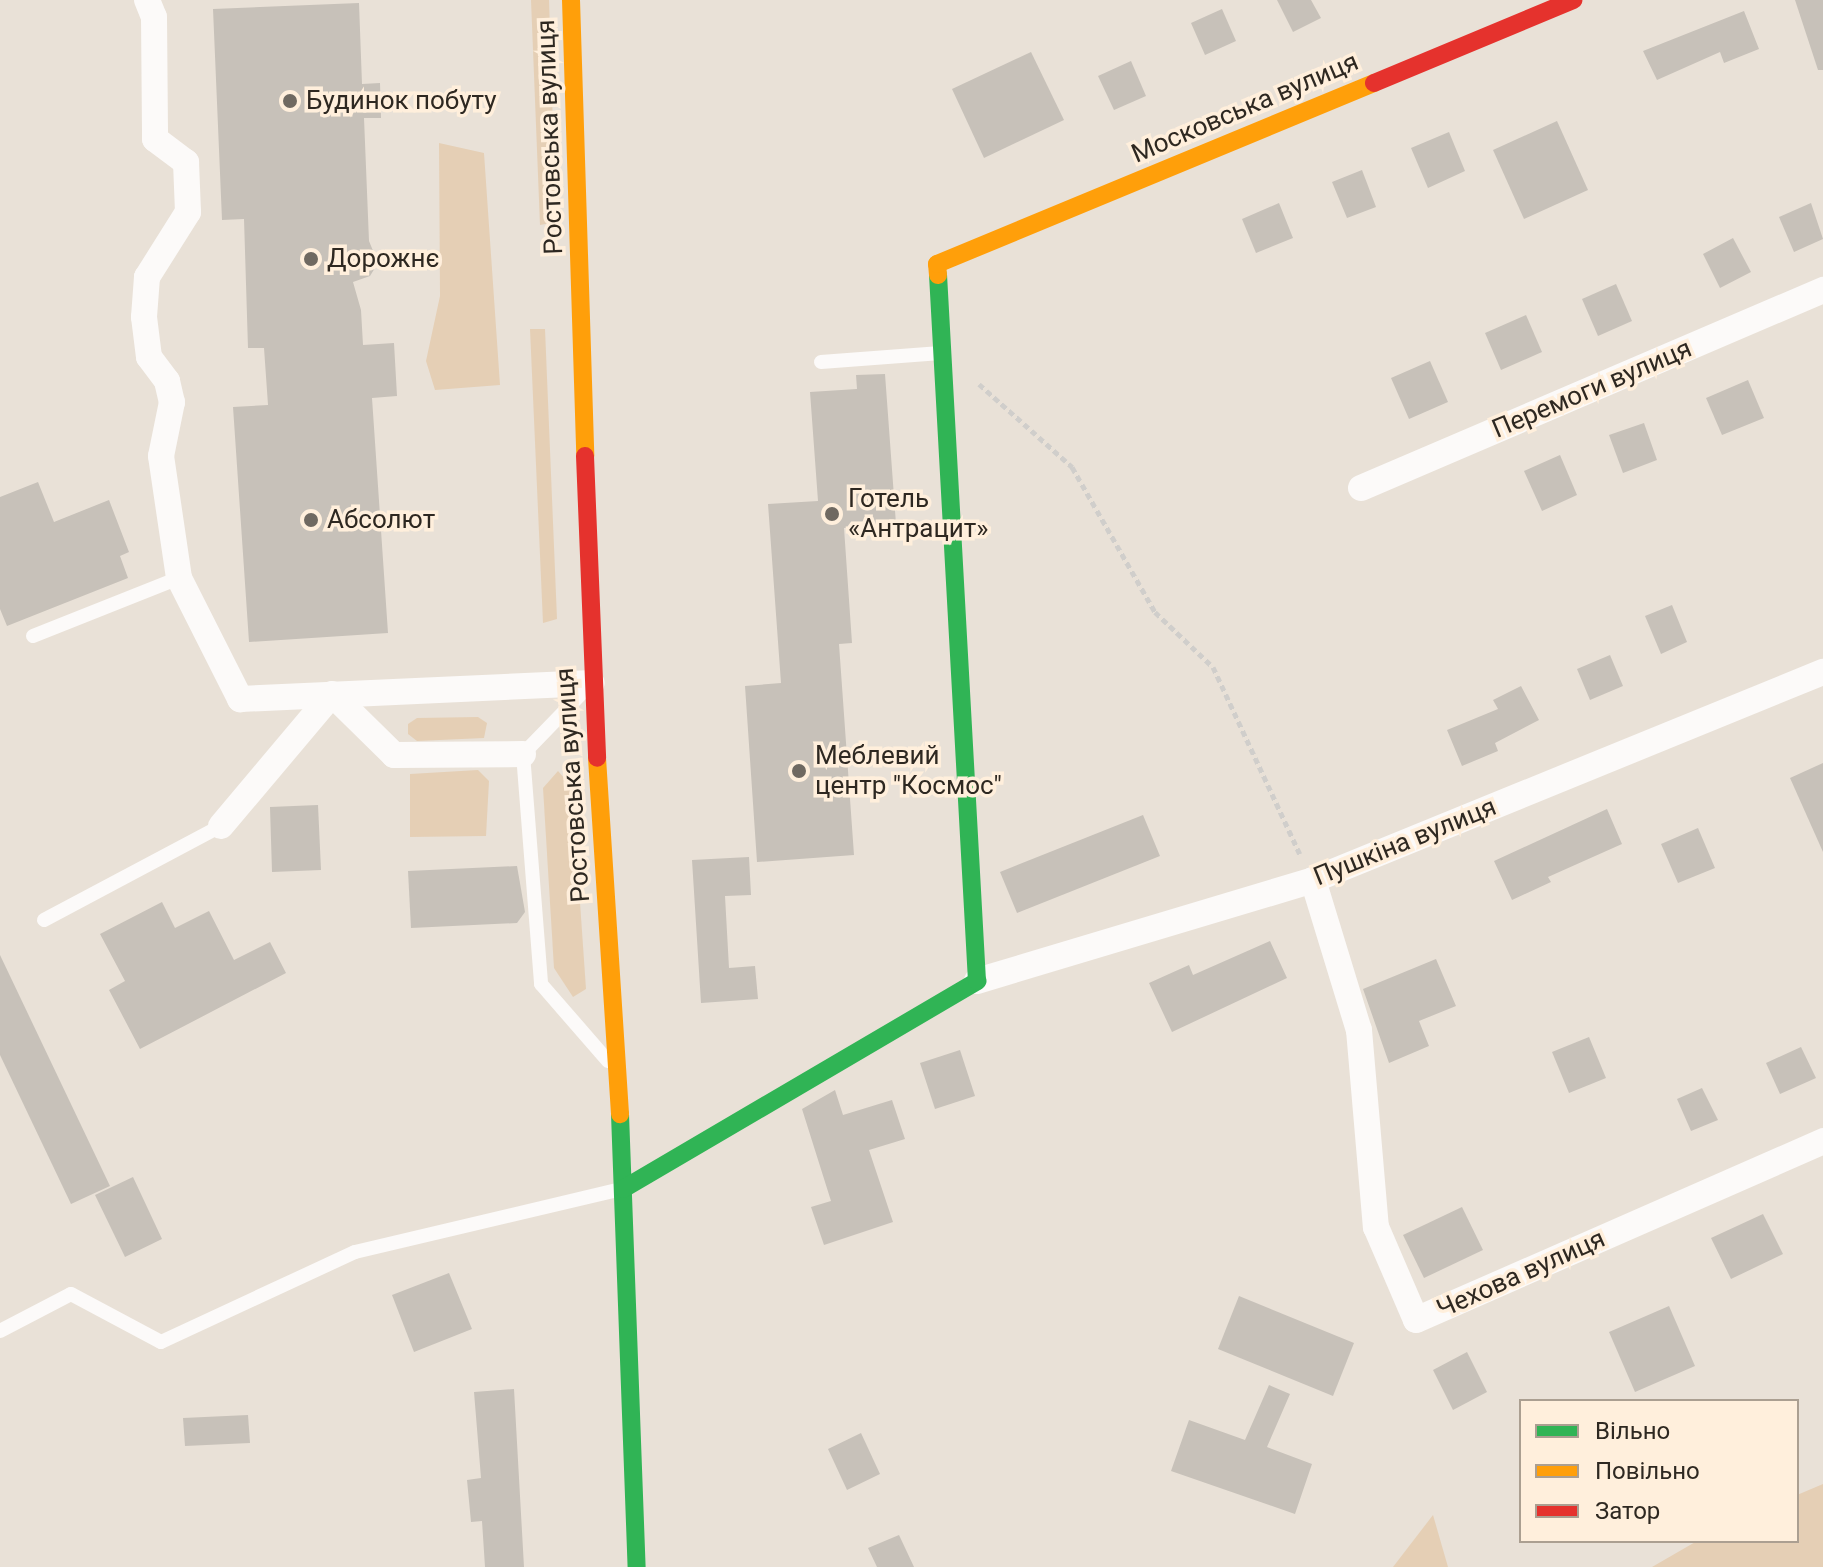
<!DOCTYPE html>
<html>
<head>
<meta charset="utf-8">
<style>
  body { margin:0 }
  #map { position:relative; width:1823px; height:1567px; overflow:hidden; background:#e9e1d7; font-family:Roboto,sans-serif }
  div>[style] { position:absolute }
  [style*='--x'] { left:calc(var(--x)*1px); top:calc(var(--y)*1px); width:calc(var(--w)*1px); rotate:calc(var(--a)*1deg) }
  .green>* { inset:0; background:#e5cfb5 }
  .building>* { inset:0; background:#c7c1b9 }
  .path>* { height:5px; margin-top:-2.5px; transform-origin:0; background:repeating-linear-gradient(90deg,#d0cecb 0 6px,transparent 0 10px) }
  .lane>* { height:14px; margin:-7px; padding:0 7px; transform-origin:7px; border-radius:7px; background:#fcfaf9 }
  .street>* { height:26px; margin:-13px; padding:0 13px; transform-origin:13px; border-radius:13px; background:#fcfaf9 }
  .fast>* { height:18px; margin:-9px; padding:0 9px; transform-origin:9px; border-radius:9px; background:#30b455 }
  .slow>* { height:18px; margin:-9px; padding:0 9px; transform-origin:9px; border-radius:9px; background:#ff9f0a }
  .jam>* { height:18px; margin:-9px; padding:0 9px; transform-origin:9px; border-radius:9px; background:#e5322d }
  .dots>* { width:22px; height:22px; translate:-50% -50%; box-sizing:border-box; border:4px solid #ffefdc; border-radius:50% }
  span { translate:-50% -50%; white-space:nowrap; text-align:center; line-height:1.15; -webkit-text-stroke:7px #ffefdc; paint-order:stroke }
  .poi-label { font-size:26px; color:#2e2821 }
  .left { translate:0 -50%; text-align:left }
  .street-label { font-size:26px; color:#2e2821 }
  .legend { position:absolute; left:1519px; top:1399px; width:280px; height:144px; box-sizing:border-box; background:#ffefdc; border:2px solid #ab9f91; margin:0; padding:10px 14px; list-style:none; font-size:24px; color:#2e2821 }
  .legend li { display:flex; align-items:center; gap:16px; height:40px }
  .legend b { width:40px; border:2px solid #ab9f91 }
</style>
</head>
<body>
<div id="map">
  <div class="green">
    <div style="clip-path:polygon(531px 0,549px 0,556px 222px,540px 225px)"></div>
    <div style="clip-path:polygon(439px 143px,484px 153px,500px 385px,435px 390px,426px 361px,440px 296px)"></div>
    <div style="clip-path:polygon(530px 329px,545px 329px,557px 619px,543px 623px)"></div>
    <div style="clip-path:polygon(478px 717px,487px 723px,484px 738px,417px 741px,408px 734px,408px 724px,417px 718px)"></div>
    <div style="clip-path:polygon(478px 770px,489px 781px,486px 836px,410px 837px,410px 774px)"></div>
    <div style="clip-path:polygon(558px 771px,572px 787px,586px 989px,573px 997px,554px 968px,543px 788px)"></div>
    <div style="clip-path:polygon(1823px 1484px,1823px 1567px,1652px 1567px,1697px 1541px,1797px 1541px,1797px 1495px)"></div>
    <div style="clip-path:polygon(1433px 1515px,1448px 1567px,1393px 1567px)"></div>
  </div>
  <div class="building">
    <div style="clip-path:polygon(1277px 0,1311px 0,1321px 18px,1293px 32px)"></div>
    <div style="clip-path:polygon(1795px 0,1823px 0,1823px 70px,1818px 70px)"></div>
    <div style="clip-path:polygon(359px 3px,362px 84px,380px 83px,381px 118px,364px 118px,369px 241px,378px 263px,370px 276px,353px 282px,361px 310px,363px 345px,394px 343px,397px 396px,372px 398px,388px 633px,249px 642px,233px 407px,268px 405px,264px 348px,248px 348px,244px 219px,222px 220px,213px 9px)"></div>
    <div style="clip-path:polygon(1222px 9px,1236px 41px,1205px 55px,1191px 23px)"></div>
    <div style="clip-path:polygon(1744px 11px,1759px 49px,1724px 63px,1720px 52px,1657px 80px,1643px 51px)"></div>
    <div style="clip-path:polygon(1031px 52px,1064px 120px,984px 158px,952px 89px)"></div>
    <div style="clip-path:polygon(1131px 61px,1146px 96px,1114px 110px,1098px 76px)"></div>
    <div style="clip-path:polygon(1557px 121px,1588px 190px,1524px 219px,1493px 150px)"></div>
    <div style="clip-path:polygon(1449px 132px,1465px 171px,1428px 188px,1411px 148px)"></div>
    <div style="clip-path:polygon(1362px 170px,1376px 207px,1347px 218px,1332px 182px)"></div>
    <div style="clip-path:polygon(1279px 203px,1293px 238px,1256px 253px,1242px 219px)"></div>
    <div style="clip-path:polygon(1811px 203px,1823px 239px,1794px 252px,1779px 217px)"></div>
    <div style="clip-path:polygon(1733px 238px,1751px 272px,1720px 288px,1703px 254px)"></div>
    <div style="clip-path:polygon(1616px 284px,1632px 321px,1598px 336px,1582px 299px)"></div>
    <div style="clip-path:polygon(1526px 315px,1542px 352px,1501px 370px,1485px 333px)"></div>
    <div style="clip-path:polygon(1430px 361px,1448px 402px,1409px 419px,1391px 378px)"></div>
    <div style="clip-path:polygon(885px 374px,896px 524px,844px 528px,852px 643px,839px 644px,854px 855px,757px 862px,745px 686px,781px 683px,768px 504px,818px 501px,810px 392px,857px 389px,856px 375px)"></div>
    <div style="clip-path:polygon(1748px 380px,1764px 418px,1722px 435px,1706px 398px)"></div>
    <div style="clip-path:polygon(1644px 423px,1657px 460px,1623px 473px,1609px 435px)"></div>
    <div style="clip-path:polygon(1560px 455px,1577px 495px,1542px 511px,1524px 471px)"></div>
    <div style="clip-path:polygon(38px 482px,54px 522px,109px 500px,129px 552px,120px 556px,128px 578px,7px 626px,0 609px,0 497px)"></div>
    <div style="clip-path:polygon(1672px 605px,1687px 642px,1661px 654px,1645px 616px)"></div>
    <div style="clip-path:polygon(1610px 655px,1623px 686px,1590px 700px,1577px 669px)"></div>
    <div style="clip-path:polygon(1521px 686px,1539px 720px,1495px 743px,1498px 751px,1462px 766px,1447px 730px,1498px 709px,1493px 700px)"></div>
    <div style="clip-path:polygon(1823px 763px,1823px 852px,1790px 778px)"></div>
    <div style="clip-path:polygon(318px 805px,321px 870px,272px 872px,270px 807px)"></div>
    <div style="clip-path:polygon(1607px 809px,1622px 844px,1548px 877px,1551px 882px,1512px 900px,1494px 861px)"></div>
    <div style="clip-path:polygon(1143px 815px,1160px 856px,1017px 913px,1000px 872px)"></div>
    <div style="clip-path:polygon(1698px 828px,1715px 868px,1678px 883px,1661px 844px)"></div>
    <div style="clip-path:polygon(749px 857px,751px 895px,725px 896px,729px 968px,755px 966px,758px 999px,701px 1003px,692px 860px)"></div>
    <div style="clip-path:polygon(517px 866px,525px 912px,517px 923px,411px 928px,408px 871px)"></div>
    <div style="clip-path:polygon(162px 902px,175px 928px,209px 911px,234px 960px,270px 942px,286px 973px,140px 1049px,109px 990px,125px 981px,100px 934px)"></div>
    <div style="clip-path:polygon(1270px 941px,1287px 978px,1172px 1032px,1149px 983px,1189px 965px,1193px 975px)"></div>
    <div style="clip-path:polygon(0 955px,110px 1186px,71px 1204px,0 1055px)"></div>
    <div style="clip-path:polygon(1436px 959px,1456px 1006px,1419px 1021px,1429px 1046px,1389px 1063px,1363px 989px)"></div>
    <div style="clip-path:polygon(1589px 1037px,1606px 1078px,1569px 1093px,1552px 1052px)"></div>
    <div style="clip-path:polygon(1801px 1047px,1816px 1078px,1780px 1094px,1766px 1063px)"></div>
    <div style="clip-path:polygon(960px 1050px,975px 1096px,935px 1109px,920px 1063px)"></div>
    <div style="clip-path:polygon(1702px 1088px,1718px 1120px,1691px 1131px,1677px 1099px)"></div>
    <div style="clip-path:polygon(835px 1090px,843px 1115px,892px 1100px,905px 1139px,869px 1150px,893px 1222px,824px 1245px,811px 1207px,831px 1201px,802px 1109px)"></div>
    <div style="clip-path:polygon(133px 1177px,162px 1239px,125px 1257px,95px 1195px)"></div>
    <div style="clip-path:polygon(1462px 1207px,1483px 1250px,1424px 1278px,1403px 1235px)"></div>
    <div style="clip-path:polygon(1763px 1214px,1783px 1254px,1731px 1279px,1711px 1238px)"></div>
    <div style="clip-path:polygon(449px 1273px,472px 1329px,414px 1352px,392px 1295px)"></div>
    <div style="clip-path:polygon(1239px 1296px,1354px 1343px,1333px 1396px,1218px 1349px)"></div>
    <div style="clip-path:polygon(1669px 1306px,1695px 1366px,1635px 1392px,1609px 1332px)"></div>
    <div style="clip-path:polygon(1467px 1352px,1487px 1392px,1453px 1410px,1433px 1370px)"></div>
    <div style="clip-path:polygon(1269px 1385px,1290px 1394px,1267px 1447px,1312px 1464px,1295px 1514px,1171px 1471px,1189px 1420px,1245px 1440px)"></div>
    <div style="clip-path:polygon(514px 1389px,524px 1567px,485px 1567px,482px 1521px,471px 1522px,467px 1480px,481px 1478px,474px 1392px)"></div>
    <div style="clip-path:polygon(248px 1415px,250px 1443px,185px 1446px,183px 1418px)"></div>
    <div style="clip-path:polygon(861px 1433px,880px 1474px,847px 1490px,828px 1449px)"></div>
    <div style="clip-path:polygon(899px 1535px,914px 1567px,877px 1567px,868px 1548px)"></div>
  </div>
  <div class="path">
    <div style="--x:979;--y:384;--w:125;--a:41.7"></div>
    <div style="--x:1072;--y:467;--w:167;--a:60.2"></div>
    <div style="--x:1155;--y:612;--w:80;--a:43.5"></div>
    <div style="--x:1213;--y:667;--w:206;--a:65.1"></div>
  </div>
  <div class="lane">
    <div style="--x:821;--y:362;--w:120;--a:-4.3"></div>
    <div style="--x:33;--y:636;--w:157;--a:-21.7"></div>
    <div style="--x:583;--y:692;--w:86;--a:134.1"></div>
    <div style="--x:523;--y:754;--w:231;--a:85.5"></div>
    <div style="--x:541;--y:984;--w:102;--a:49"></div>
    <div style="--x:44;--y:920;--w:200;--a:-28"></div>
    <div style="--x:0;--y:1331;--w:80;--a:-27.5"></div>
    <div style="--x:71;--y:1294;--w:102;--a:28.1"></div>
    <div style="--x:161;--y:1342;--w:214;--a:-24.9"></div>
    <div style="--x:355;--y:1252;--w:270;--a:-13.3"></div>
  </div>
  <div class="street">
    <div style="--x:147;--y:0;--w:18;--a:68"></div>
    <div style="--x:154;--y:17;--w:122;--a:89.5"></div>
    <div style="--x:155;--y:139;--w:39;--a:37"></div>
    <div style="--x:186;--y:162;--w:50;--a:87.7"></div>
    <div style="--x:188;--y:212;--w:77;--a:122.2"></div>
    <div style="--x:147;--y:277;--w:40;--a:94.3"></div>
    <div style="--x:144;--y:317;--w:40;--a:82.9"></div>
    <div style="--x:149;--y:357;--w:30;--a:53"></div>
    <div style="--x:167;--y:381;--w:22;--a:77"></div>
    <div style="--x:172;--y:402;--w:55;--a:101.5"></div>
    <div style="--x:161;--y:456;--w:123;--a:81.6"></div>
    <div style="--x:179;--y:578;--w:136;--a:63.2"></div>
    <div style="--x:240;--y:699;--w:352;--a:-2.6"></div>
    <div style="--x:1361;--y:488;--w:503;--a:-23.2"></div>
    <div style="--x:332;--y:694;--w:87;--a:44.5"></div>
    <div style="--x:394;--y:755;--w:129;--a:-0.4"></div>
    <div style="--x:221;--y:826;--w:172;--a:-49.9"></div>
    <div style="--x:1313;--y:880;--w:157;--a:73"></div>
    <div style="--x:1359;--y:1030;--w:198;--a:85.1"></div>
    <div style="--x:1376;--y:1227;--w:101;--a:66.7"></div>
    <div style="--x:1416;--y:1320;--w:445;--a:-23.7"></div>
    <div style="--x:977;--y:981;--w:351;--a:-16.7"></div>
    <div style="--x:1313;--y:880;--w:551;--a:-22.19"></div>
  </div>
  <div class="fast">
    <div style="--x:620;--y:1114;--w:453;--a:87.9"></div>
    <div style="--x:623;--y:1189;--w:411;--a:-30.4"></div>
    <div style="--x:977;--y:981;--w:707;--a:-93.16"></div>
  </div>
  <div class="slow">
    <div style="--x:571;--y:0;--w:456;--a:88.2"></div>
    <div style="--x:938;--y:275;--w:11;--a:-95"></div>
    <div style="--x:937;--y:264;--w:473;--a:-22.5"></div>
    <div style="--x:597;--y:758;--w:357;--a:86.3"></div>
  </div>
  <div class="jam">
    <div style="--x:1374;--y:83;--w:216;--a:-22.6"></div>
    <div style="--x:585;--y:456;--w:302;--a:87.7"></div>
  </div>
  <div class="dots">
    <div style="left:290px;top:101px;background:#6f6961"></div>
    <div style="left:311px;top:259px;background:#6f6961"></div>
    <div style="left:832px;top:514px;background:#6f6961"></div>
    <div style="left:311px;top:520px;background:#6f6961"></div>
    <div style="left:799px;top:771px;background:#6f6961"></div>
  </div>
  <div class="poi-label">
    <span class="left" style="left:306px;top:101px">Будинок побуту</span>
    <span class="left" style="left:327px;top:259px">Дорожнє</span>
    <span class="left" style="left:848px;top:514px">Готель<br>«Антрацит»</span>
    <span class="left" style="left:327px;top:520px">Абсолют</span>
    <span class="left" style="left:815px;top:771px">Меблевий<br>центр "Космос"</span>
  </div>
  <div class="street-label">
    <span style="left:1245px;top:108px;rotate:-23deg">Московська вулиця</span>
    <span style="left:550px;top:137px;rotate:-92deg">Ростовська вулиця</span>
    <span style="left:1592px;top:389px;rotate:-23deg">Перемоги вулиця</span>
    <span style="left:573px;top:785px;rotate:-94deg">Ростовська вулиця</span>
    <span style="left:1405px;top:842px;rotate:-22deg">Пушкіна вулиця</span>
    <span style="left:1521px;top:1274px;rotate:-24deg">Чехова вулиця</span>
  </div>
  <ul class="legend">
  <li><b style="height:10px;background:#30b455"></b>Вільно</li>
  <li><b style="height:10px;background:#ff9f0a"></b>Повільно</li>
  <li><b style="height:10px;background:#e5322d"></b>Затор</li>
  </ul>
</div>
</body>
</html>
